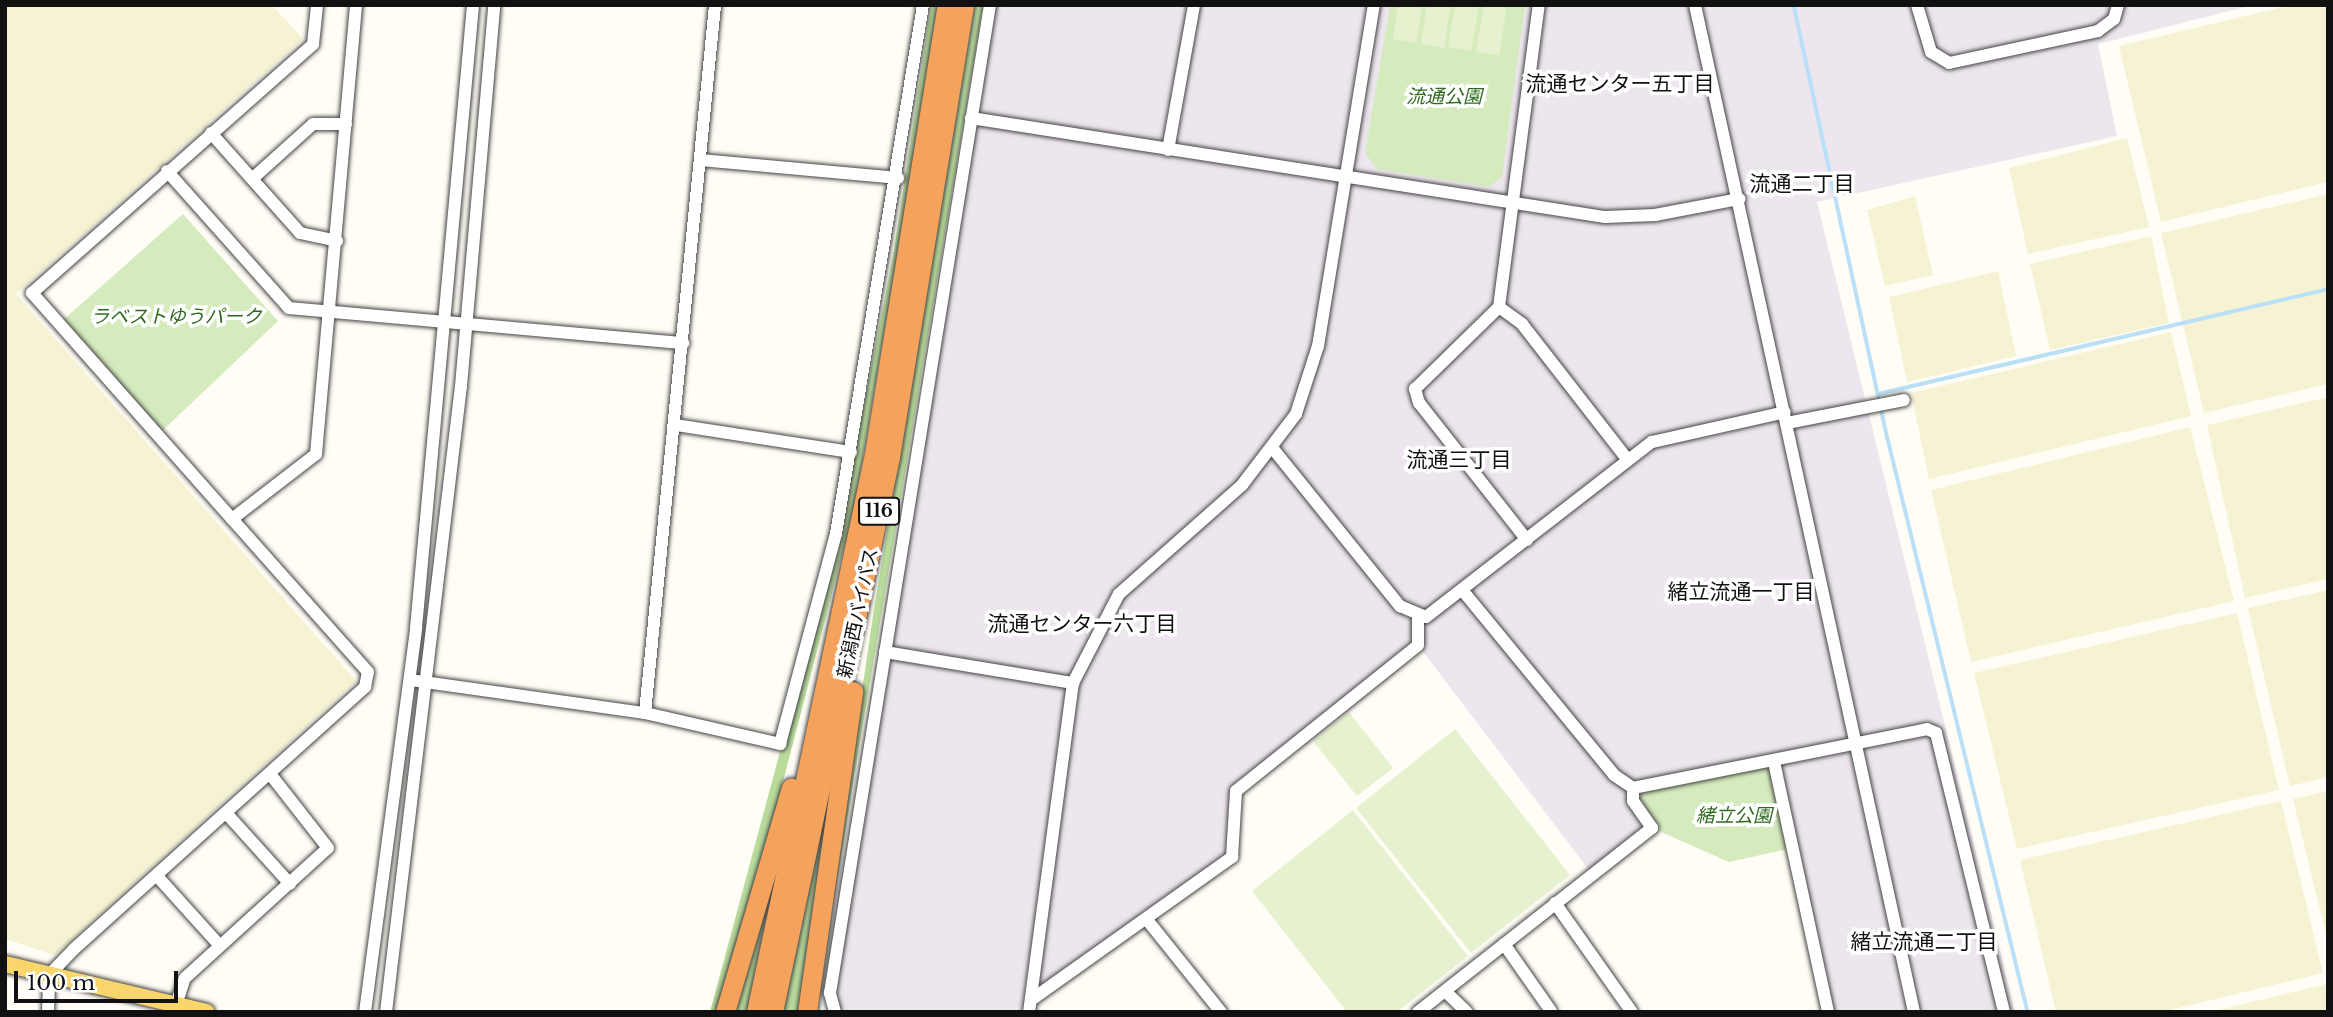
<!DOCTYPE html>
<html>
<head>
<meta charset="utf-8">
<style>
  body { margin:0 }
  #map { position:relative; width:2333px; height:1017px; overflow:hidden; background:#fffdf5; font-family:"Libre Baskerville","Noto Sans JP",serif }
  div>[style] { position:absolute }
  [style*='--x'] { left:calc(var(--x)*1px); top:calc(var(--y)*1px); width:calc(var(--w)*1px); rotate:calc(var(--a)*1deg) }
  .industrial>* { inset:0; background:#eee6ef }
  .farmland>* { inset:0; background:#f6f3d4 }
  .green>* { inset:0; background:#d5ebbd }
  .forest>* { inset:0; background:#b9dc9c }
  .pitch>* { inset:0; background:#e6f2cf }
  .stream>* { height:3.5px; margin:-1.75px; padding:0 1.75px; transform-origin:1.75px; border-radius:1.75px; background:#b9e0f7 }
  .roads { filter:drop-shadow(0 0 2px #444) drop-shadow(0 0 2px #444) }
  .minor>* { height:12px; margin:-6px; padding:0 6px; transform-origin:6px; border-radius:6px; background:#fff }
  .major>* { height:16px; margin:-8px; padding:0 8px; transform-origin:8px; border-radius:8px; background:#f9d66b }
  .highway>* { height:19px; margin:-9.5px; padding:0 9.5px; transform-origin:9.5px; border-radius:9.5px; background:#f5a25d }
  span { translate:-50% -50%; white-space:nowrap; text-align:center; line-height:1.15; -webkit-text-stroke:7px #fff; paint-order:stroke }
  .shield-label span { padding:2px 5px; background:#fff; border:2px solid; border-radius:5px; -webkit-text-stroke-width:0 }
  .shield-label { font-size:18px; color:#111; font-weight:700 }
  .park-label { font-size:19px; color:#2f6b1f; font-style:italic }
  .street-label { font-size:19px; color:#111 }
  .neighbourhood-label { font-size:21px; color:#111 }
  .frame { position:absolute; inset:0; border:7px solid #111; pointer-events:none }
  .scale { position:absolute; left:14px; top:971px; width:164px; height:32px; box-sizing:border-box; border:4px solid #111; border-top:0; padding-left:9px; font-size:21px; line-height:24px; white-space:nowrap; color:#111; -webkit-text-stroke:5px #fff; paint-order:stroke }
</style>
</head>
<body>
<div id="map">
  <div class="industrial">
    <div style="clip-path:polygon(990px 5px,2253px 5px,2098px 44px,2117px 136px,1817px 202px,2015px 1012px,1828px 1012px,1774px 762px,1652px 828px,1592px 874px,1418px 645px,1236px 791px,1232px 857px,1031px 1000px,1029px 1012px,826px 1012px)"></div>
  </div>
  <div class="farmland">
    <div style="clip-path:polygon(5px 5px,272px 5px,303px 39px,16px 294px,356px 681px,55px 955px,5px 939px)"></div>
    <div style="clip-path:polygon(2291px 5px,2328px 5px,2328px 182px,2161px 222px,2119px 46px)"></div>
    <div style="clip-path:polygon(2127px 138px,2149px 227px,2028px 254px,2009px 168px)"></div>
    <div style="clip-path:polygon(2328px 194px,2328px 384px,2204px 413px,2161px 233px)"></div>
    <div style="clip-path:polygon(1915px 196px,1933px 275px,1885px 286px,1867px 210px)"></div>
    <div style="clip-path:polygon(2151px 236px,2169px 323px,2050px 350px,2030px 264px)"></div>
    <div style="clip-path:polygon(1998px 271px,2016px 356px,1907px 382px,1889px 297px)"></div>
    <div style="clip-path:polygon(2171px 332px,2191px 416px,1929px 479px,1911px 393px)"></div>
    <div style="clip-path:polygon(2328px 397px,2328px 579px,2245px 598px,2207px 425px)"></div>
    <div style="clip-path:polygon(2190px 427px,2234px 601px,1971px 662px,1931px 490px)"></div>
    <div style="clip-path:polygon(2328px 590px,2328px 777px,2290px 786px,2248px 608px)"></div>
    <div style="clip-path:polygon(2237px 613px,2279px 790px,2017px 849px,1974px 673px)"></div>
    <div style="clip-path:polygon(2328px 791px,2328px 943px,2293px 799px)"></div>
    <div style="clip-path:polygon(2281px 801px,2323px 973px,2162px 1012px,2056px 1012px,2020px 860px)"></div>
    <div style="clip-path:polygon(2326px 984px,2328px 1012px,2210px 1012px)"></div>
  </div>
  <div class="green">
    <div style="clip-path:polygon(1390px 5px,1525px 5px,1502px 177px,1489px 187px,1377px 169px,1365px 153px)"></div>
    <div style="clip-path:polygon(183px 214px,278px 321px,160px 433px,62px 321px)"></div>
    <div style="clip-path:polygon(1774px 764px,1792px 848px,1729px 862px,1652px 828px,1633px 788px)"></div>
  </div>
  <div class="forest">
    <div style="clip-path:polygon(931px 5px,937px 5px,921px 115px,854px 509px,768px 839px,716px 1012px,710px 1012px,840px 529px,894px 250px)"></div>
    <div style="clip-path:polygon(975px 5px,983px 5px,815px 1012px,874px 609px)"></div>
    <div style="clip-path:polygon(829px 792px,800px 1012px,783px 1012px,810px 881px)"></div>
    <div style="clip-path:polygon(780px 848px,747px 1012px,730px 1012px)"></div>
  </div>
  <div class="pitch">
    <div style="clip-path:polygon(1398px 5px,1422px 5px,1416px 43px,1393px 39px)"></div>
    <div style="clip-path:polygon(1427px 5px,1451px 5px,1444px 48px,1421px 44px)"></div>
    <div style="clip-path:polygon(1455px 5px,1479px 5px,1471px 51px,1448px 47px)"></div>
    <div style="clip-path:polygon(1484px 5px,1507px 5px,1499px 55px,1476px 52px)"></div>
    <div style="clip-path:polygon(1349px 712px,1393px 768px,1357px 796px,1313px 741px)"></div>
    <div style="clip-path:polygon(1455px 729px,1570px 875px,1471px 953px,1356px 808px)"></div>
    <div style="clip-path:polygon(1353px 810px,1468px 956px,1397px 1012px,1347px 1012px,1252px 891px)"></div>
  </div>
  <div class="stream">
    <div style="--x:1794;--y:5;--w:444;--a:77.8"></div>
    <div style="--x:1888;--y:439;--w:590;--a:76.27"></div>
    <div style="--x:1878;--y:394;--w:462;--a:-13.1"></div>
  </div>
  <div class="roads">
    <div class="minor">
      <div style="--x:1695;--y:5;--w:1031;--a:77.73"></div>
      <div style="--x:1917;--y:5;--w:49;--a:73.4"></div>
      <div style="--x:1931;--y:52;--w:21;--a:31"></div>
      <div style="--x:1949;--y:63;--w:152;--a:-12.1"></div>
      <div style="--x:2098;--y:31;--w:20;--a:-37"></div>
      <div style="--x:2114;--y:19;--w:15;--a:-74"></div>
      <div style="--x:971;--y:118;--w:642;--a:8.88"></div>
      <div style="--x:1605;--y:217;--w:50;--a:-2.3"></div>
      <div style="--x:1655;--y:215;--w:86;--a:-10.8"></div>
      <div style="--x:211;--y:133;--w:134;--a:48.3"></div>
      <div style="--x:300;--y:233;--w:38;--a:12"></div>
      <div style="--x:1168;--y:150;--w:147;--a:-79.8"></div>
      <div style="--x:701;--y:160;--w:198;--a:5.2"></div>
      <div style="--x:167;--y:171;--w:183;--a:48.3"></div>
      <div style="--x:289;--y:308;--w:396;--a:5.1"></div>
      <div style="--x:252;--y:179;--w:82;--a:-42"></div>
      <div style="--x:313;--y:124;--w:33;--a:0"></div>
      <div style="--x:1499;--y:307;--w:29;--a:36"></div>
      <div style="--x:1522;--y:324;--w:172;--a:52.1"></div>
      <div style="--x:1787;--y:423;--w:119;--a:-11.1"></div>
      <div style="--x:676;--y:425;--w:177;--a:8.8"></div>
      <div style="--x:1274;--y:450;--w:201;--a:51.1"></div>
      <div style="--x:1400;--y:606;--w:28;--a:23"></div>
      <div style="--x:1426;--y:617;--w:286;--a:-37.8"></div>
      <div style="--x:1652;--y:442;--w:136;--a:-12.7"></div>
      <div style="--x:232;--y:519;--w:302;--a:-131.5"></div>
      <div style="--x:32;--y:293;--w:375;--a:-41.5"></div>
      <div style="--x:313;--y:44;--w:39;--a:-84"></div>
      <div style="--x:1527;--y:540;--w:174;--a:-128.2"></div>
      <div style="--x:1419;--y:403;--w:15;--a:-106"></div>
      <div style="--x:1415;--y:389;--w:117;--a:-44.3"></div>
      <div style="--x:1499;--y:307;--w:305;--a:-82.5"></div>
      <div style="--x:1463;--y:591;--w:238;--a:50.6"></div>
      <div style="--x:1614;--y:775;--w:23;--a:34"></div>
      <div style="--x:1633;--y:788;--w:300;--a:-11.3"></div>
      <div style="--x:1927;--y:729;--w:10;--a:24"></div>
      <div style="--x:1936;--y:733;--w:287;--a:76.3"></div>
      <div style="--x:885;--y:652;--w:191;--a:9.4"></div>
      <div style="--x:410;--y:680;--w:237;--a:8"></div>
      <div style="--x:645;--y:713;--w:139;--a:12.9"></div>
      <div style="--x:780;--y:744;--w:217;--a:-75.1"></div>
      <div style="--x:836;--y:534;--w:536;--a:-80.66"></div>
      <div style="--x:645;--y:713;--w:711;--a:-84.35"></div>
      <div style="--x:1774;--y:762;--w:256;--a:77.8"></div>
      <div style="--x:227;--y:814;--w:94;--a:48"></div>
      <div style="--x:157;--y:876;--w:94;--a:48"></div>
      <div style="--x:1555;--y:903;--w:133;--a:54.8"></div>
      <div style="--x:1148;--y:921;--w:117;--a:51.3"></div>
      <div style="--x:1504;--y:944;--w:82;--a:55"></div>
      <div style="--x:1445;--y:991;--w:30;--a:44"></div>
      <div style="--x:1031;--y:1000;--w:247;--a:-35.4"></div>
      <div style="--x:1232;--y:857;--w:66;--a:-86.5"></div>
      <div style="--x:1236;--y:791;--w:233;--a:-38.7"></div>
      <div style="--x:1418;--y:645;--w:27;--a:-90"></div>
      <div style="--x:176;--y:1005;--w:28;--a:-72"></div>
      <div style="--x:185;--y:978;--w:193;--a:-42.3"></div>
      <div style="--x:328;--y:848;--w:93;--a:-128"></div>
      <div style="--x:48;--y:1012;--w:37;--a:-88"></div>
      <div style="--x:49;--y:975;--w:36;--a:-46"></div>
      <div style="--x:74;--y:949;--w:392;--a:-42"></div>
      <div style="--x:365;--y:687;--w:15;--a:-79"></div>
      <div style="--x:368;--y:672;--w:205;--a:-131.6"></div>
      <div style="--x:232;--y:519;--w:106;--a:-37.7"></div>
      <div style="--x:316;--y:454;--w:451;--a:-84.9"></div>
      <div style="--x:365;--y:1012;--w:387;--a:-82.4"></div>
      <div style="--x:416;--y:628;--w:626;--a:-84.77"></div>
      <div style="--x:386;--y:1012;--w:630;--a:-83.17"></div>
      <div style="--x:461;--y:386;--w:382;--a:-85"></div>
      <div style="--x:835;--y:1012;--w:20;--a:-105"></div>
      <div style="--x:830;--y:993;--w:1001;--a:-80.8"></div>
      <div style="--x:1029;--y:1012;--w:332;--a:-82.4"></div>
      <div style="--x:1073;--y:683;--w:100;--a:-62.7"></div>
      <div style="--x:1119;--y:594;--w:164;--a:-41.5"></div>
      <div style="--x:1242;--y:485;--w:89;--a:-52.7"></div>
      <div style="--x:1296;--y:414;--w:71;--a:-72.1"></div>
      <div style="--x:1318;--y:346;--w:346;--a:-80.7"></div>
      <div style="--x:1418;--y:1012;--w:298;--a:-38.2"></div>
      <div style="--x:1652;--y:828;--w:33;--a:-125"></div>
      <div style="--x:1633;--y:801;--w:13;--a:-90"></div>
    </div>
    <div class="major">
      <div style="--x:5;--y:964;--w:207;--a:13.4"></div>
    </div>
    <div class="highway">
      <div style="--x:725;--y:1012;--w:234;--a:-73.6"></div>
      <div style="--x:756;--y:1012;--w:570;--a:-78.06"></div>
      <div style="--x:874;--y:454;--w:455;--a:-80.8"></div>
      <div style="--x:773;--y:1012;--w:567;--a:-78.1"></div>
      <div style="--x:890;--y:457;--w:458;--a:-80.7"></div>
      <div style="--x:807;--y:1012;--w:324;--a:-81.8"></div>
    </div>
  </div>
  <div class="shield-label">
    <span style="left:879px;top:511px">116</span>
  </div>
  <div class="park-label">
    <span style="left:1444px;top:97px">流通公園</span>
    <span style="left:176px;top:317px">ラベストゆうパーク</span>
    <span style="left:1734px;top:816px">緒立公園</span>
  </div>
  <div class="street-label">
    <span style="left:858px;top:613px;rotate:-78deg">新潟西バイパス</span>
  </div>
  <div class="neighbourhood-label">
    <span style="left:1620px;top:84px">流通センター五丁目</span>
    <span style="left:1802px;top:184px">流通二丁目</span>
    <span style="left:1459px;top:460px">流通三丁目</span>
    <span style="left:1741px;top:592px">緒立流通一丁目</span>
    <span style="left:1082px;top:624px">流通センター六丁目</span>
    <span style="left:1924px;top:942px">緒立流通二丁目</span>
  </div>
  <div class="frame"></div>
  <div class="scale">100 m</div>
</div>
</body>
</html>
